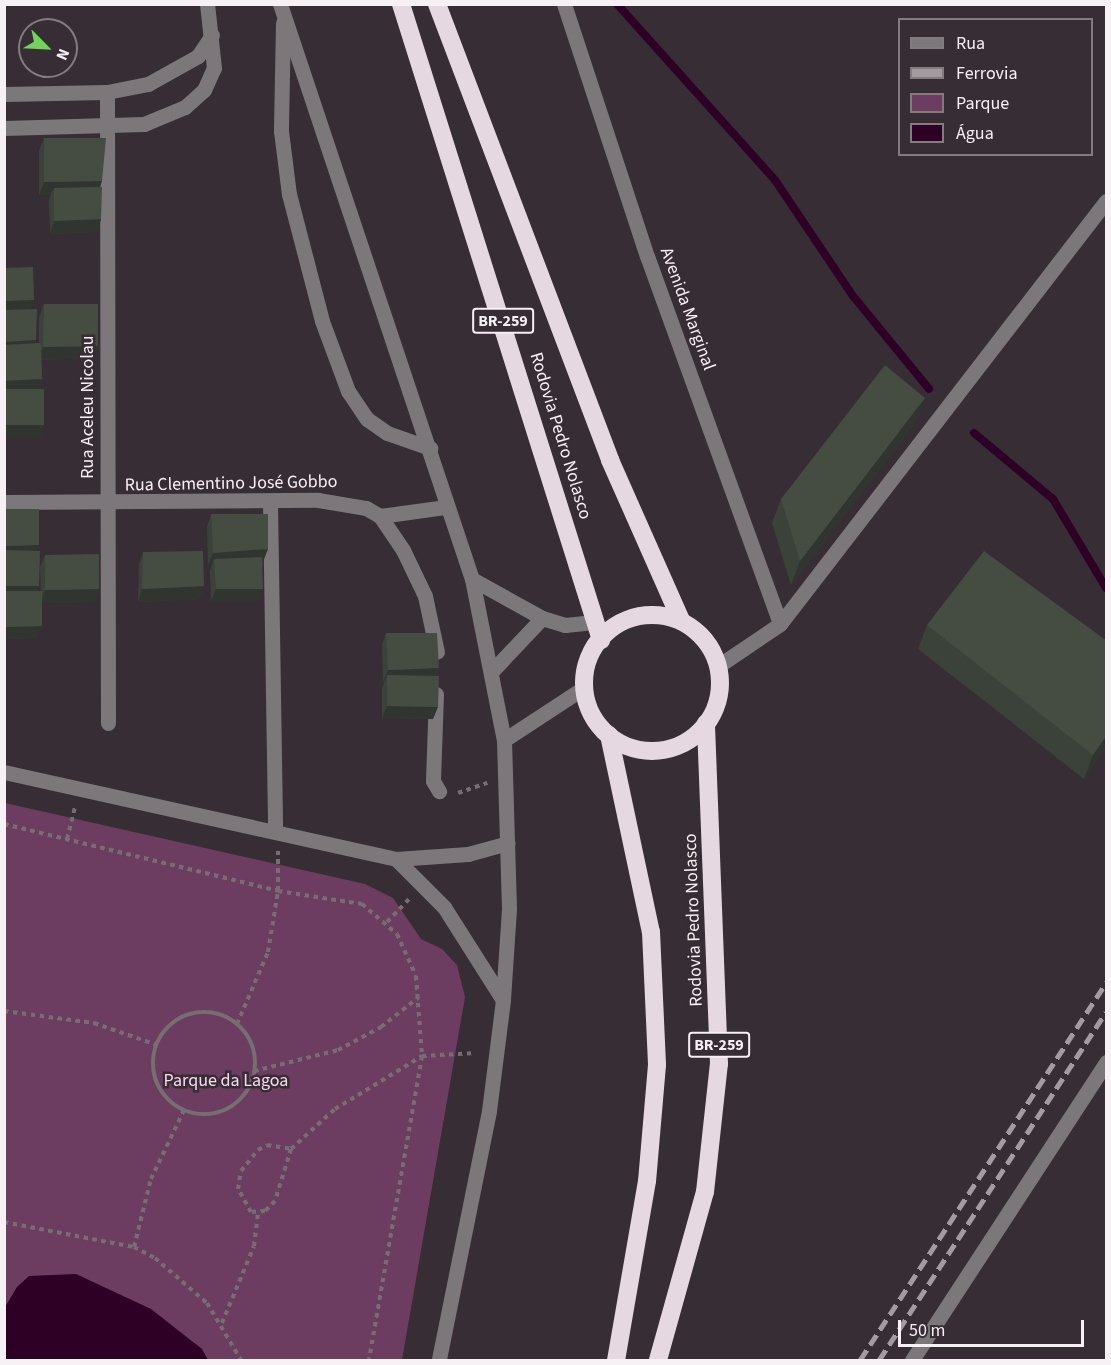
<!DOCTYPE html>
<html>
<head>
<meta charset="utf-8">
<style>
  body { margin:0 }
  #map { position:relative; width:1111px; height:1365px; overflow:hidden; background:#372d34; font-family:"Source Sans 3",sans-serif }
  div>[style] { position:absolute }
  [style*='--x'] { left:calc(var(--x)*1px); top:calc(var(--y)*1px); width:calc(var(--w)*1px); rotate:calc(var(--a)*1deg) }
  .green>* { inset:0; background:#6d3d61 }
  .water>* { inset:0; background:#2e0026 }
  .stream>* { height:8px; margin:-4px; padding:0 4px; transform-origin:4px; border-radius:4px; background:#2e0026 }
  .path>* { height:4px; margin-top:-2px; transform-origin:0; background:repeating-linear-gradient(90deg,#776e74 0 4.5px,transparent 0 9px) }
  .path>.ring { margin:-2px; padding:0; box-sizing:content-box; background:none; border:4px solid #776e74; border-radius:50% }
  .minor>* { height:15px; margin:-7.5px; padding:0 7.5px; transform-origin:7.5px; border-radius:7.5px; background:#7c777a }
  .highway>* { height:18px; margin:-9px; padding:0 9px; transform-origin:9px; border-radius:9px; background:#e5d8e1 }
  .highway>.ring { margin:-9px; padding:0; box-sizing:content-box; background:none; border:18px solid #e5d8e1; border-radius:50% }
  .rail>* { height:4.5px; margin-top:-2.25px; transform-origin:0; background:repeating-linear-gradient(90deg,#a39ba0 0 12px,transparent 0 18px) }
  .wall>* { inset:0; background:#3b423a }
  .shaded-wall>* { inset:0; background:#30362f }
  .building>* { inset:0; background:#454d43 }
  span { translate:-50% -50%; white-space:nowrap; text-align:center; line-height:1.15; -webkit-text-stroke:5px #372d34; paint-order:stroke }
  .shield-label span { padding:2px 4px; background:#372d34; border:2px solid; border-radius:4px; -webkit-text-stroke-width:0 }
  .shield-label { font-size:16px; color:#f7f0f5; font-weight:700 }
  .street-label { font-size:18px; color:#f7f0f5 }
  .park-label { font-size:18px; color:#fbd7f0 }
  .frame { position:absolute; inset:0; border:6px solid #f7f0f5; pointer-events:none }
  .legend { position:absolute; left:898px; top:18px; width:195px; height:138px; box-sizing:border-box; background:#372d34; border:2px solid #847b81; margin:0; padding:8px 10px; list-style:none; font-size:18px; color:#f7f0f5 }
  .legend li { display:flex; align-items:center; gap:12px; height:30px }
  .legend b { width:30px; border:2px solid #847b81 }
  .north { position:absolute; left:18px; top:18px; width:60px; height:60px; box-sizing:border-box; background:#372d34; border:2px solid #847b81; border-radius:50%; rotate:114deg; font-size:16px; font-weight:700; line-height:24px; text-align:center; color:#f7f0f5 }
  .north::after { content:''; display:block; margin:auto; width:21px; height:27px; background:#71d25e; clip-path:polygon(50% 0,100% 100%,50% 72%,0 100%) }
  .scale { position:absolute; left:898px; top:1320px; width:186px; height:27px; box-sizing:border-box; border:3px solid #f7f0f5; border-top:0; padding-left:8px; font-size:18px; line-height:21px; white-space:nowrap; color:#f7f0f5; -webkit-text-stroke:4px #372d34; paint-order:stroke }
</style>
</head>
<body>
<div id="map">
  <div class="green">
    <div style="clip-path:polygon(5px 803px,365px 884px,393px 898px,421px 939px,442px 949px,457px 965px,465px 997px,402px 1360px,5px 1360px)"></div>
  </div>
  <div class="water">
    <div style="clip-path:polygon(76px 1274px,151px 1309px,202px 1349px,208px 1360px,5px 1360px,5px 1307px,17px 1287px,29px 1276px)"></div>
  </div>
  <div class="stream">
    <div style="--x:617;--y:4;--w:237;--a:48.1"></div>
    <div style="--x:775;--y:180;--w:140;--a:56.1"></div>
    <div style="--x:853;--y:296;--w:120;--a:50.7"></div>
    <div style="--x:974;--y:433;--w:103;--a:39.9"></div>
    <div style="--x:1053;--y:499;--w:104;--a:59.2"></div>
  </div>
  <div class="path">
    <div style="--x:458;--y:793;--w:31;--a:-19"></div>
    <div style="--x:4;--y:824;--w:282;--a:13.7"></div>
    <div style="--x:278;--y:891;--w:85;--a:8.8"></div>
    <div style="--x:362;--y:904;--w:46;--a:40.6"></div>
    <div style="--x:397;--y:934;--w:46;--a:65.7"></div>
    <div style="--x:416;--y:976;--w:80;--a:85.7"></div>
    <div style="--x:422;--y:1056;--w:309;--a:99.9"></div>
    <div style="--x:67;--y:839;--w:34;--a:-76"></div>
    <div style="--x:387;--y:922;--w:32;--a:-46"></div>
    <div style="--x:4;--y:1011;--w:91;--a:7.6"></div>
    <div style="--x:94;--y:1023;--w:67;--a:19.2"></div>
    <div class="ring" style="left:153px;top:1012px;width:98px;height:98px"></div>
    <div style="--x:237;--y:1024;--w:78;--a:-66.7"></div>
    <div style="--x:268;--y:952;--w:62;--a:-80.7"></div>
    <div style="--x:278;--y:891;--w:40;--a:-90"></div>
    <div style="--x:254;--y:1071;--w:87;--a:-14"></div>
    <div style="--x:338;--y:1050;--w:49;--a:-28.1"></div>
    <div style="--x:381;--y:1027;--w:48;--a:-38.3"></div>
    <div style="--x:291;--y:1149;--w:54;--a:107.1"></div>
    <div style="--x:275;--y:1201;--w:14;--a:135"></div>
    <div style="--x:265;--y:1211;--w:14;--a:176"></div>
    <div style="--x:251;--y:1212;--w:26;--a:-119"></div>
    <div style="--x:238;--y:1189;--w:18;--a:-81"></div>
    <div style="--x:241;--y:1171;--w:27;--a:-51"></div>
    <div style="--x:258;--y:1150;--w:10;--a:-29"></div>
    <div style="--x:267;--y:1145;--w:24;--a:9"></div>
    <div style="--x:291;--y:1149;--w:59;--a:-42.3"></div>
    <div style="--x:335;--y:1109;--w:102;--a:-31.3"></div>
    <div style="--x:422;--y:1056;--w:54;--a:-3.2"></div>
    <div style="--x:4;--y:1222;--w:132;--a:10.9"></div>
    <div style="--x:134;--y:1247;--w:24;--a:28"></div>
    <div style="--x:155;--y:1258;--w:69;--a:40.9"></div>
    <div style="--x:207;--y:1303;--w:66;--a:59.2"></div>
    <div style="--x:134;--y:1247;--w:70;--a:-76"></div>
    <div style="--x:151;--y:1179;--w:76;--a:-64.4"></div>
    <div style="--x:222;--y:1323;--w:83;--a:-67.4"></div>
    <div style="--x:254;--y:1246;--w:32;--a:-83"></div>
  </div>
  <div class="minor">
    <div style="--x:280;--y:4;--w:606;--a:71.54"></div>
    <div style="--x:472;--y:579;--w:164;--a:78.8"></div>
    <div style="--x:504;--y:740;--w:169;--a:88.3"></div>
    <div style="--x:509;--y:909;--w:91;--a:93.8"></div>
    <div style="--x:503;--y:1000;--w:112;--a:97.2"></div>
    <div style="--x:489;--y:1111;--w:254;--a:101.4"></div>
    <div style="--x:564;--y:4;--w:265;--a:71.8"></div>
    <div style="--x:647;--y:256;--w:391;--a:70.1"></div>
    <div style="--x:283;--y:23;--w:108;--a:91.1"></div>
    <div style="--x:281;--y:131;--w:64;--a:82.8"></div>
    <div style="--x:289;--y:194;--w:131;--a:75.4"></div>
    <div style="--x:322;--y:321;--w:75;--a:69.6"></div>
    <div style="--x:348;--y:391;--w:34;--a:56"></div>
    <div style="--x:367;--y:419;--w:24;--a:35"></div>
    <div style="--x:387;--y:433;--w:46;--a:19.2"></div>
    <div style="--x:107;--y:92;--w:631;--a:89.91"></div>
    <div style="--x:4;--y:94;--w:103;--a:-1.1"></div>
    <div style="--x:107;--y:92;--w:42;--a:-11"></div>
    <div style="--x:148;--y:84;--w:57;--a:-29.2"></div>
    <div style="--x:198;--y:56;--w:25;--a:-56"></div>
    <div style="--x:4;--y:128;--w:140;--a:-1.6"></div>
    <div style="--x:144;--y:124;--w:44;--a:-22.5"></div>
    <div style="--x:185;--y:107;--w:25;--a:-42"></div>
    <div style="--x:204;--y:90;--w:24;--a:-66"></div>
    <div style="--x:214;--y:68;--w:64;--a:-96.2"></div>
    <div style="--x:4;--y:502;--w:314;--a:-0.4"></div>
    <div style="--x:318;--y:500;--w:49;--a:9.5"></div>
    <div style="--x:366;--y:508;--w:16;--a:30"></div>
    <div style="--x:380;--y:516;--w:41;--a:55.9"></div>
    <div style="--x:403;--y:550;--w:51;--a:64.4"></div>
    <div style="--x:425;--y:596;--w:57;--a:77.9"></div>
    <div style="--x:270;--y:503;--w:326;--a:89.1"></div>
    <div style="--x:380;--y:516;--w:67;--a:-7.8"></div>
    <div style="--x:472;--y:579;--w:80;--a:29.1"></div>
    <div style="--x:542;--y:618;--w:24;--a:17"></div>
    <div style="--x:565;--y:625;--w:29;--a:-6"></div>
    <div style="--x:718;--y:666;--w:75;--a:-34.1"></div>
    <div style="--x:780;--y:624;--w:534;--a:-52.38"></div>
    <div style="--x:493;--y:670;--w:71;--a:-46.7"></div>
    <div style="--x:436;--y:694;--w:87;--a:92"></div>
    <div style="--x:433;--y:781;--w:12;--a:59"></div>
    <div style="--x:504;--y:740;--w:93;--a:-33.2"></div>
    <div style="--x:4;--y:772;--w:402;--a:12.5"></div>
    <div style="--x:396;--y:859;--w:72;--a:-4"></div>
    <div style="--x:468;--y:854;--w:41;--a:-15.4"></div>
    <div style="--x:396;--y:859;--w:68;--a:45"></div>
    <div style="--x:444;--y:907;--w:110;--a:57.6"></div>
    <div style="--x:912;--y:1360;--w:356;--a:-56.9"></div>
  </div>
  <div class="highway">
    <div style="--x:401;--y:4;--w:667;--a:72.54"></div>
    <div style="--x:437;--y:4;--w:488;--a:69.2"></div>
    <div style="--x:610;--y:460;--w:175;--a:66.1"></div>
    <div class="ring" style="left:584px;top:615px;width:118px;height:118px"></div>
    <div style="--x:609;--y:735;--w:201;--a:78"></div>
    <div style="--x:651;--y:932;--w:133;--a:87.4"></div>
    <div style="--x:657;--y:1065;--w:116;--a:94.9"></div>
    <div style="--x:647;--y:1181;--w:182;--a:99.8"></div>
    <div style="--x:658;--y:1360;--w:174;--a:-74.4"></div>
    <div style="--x:705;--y:1192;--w:129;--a:-83.8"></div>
    <div style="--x:719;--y:1064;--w:341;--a:-92.2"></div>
  </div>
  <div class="rail">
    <div style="--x:860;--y:1360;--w:451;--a:-56.9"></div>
    <div style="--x:879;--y:1360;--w:415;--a:-56.9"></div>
  </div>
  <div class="wall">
    <div style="clip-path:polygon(44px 138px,100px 187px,101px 219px,97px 232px,50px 234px,49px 200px,51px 194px,39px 195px,39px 151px)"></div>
    <div style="clip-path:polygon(44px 304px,98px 346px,93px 358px,41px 360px,42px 379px,38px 389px,44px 425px,40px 438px,31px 309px,36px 340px,35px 343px,39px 343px,39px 317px)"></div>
    <div style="clip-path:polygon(916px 422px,791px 585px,772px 523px,781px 499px)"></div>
    <div style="clip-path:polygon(4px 509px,37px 551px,39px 586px,37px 591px,41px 591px,40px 567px,45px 555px,99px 589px,94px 602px,42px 603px,38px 638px,4px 639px)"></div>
    <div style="clip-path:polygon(211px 514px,263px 562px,258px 601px,211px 601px,210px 571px,212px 565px,208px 565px,207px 527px)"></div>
    <div style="clip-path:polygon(143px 552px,204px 586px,199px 599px,138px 602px,139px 564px)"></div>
    <div style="clip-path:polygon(927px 625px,1107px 641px,1107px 746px,1084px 779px,918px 649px)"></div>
    <div style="clip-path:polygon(386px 633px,437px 676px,433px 719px,382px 718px,382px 688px,384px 682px,383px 682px,382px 645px)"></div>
  </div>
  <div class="shaded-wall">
    <div style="clip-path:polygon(102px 181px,98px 194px,54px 188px,51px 194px,39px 195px,44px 182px)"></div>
    <div style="clip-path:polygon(101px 219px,97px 232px,50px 234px,54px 221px)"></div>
    <div style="clip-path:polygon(34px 300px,30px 312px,4px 313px,4px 301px)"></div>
    <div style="clip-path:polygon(36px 340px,32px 353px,4px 354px,4px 342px)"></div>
    <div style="clip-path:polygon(98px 346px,93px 358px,38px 360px,43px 347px)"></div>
    <div style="clip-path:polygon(42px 379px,37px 392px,4px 394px,4px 381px)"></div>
    <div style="clip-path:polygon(925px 398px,916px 422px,791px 585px,800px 561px)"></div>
    <div style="clip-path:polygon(4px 425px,44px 425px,40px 438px,4px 438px)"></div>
    <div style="clip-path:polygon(39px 545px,35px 557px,4px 558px,4px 546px)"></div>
    <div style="clip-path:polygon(268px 549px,263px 562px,215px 565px,214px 559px,212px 565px,208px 565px,213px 553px)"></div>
    <div style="clip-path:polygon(4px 586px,39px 586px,35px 598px,4px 599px)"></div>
    <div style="clip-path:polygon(204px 586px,199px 599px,138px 602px,142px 589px)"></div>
    <div style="clip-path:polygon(99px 589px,94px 602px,41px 603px,45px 590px)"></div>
    <div style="clip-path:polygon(216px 589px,263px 589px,258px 601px,211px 601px)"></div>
    <div style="clip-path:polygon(42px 626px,38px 638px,4px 639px,4px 627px)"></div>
    <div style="clip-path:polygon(439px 668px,435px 680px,387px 675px,384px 682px,383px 682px,388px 670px)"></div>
    <div style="clip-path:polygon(387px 706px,438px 707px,433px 719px,382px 718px)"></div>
    <div style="clip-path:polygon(1107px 735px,1107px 746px,1084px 779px,1093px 755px)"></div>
  </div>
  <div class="building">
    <div style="clip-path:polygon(44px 138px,106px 138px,102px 181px,44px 182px)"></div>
    <div style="clip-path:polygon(102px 187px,101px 219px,54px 221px,54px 188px)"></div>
    <div style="clip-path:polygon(33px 267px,34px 300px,4px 301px,4px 268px)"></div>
    <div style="clip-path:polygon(44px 304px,98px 304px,98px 346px,43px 347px)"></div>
    <div style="clip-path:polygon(37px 309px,36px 340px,4px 342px,4px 310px)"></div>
    <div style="clip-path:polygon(41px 343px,42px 379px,4px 381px,4px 345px)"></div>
    <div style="clip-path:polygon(885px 365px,925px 398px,800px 561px,781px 499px)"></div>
    <div style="clip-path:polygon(4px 389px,44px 389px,44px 425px,4px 425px)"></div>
    <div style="clip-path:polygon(4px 509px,39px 509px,39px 545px,4px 546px)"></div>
    <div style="clip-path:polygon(211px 514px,268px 514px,268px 549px,213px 553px)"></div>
    <div style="clip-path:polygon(4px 550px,40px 551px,39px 586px,4px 586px)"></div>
    <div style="clip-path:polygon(203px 551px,204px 586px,142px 589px,143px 552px)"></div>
    <div style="clip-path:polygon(984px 551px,1107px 641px,1107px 735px,1093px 755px,927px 625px)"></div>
    <div style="clip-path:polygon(99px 554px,99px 589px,45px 590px,45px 555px)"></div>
    <div style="clip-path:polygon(262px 557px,263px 589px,216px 589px,214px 559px)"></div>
    <div style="clip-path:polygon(4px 591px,42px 591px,42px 626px,4px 627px)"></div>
    <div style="clip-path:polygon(386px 633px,437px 633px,439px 668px,388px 670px)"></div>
    <div style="clip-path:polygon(387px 675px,439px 676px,438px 707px,387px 706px)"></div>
  </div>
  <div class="shield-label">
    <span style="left:503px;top:321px">BR-259</span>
    <span style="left:719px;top:1045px">BR-259</span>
  </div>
  <div class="street-label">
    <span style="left:687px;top:309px;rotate:70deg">Avenida Marginal</span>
    <span style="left:88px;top:407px;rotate:-90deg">Rua Aceleu Nicolau</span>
    <span style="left:560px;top:436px;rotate:73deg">Rodovia Pedro Nolasco</span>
    <span style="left:231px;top:484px;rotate:-1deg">Rua Clementino José Gobbo</span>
    <span style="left:694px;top:920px;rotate:-92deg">Rodovia Pedro Nolasco</span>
  </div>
  <div class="park-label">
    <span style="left:226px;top:1081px">Parque da Lagoa</span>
  </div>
  <div class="frame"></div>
  <ul class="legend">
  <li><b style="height:8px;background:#7c777a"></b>Rua</li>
  <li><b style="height:8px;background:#a39ba0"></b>Ferrovia</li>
  <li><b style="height:16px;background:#6d3d61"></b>Parque</li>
  <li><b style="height:16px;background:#2e0026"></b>Água</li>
  </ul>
  <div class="north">N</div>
  <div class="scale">50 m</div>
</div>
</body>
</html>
